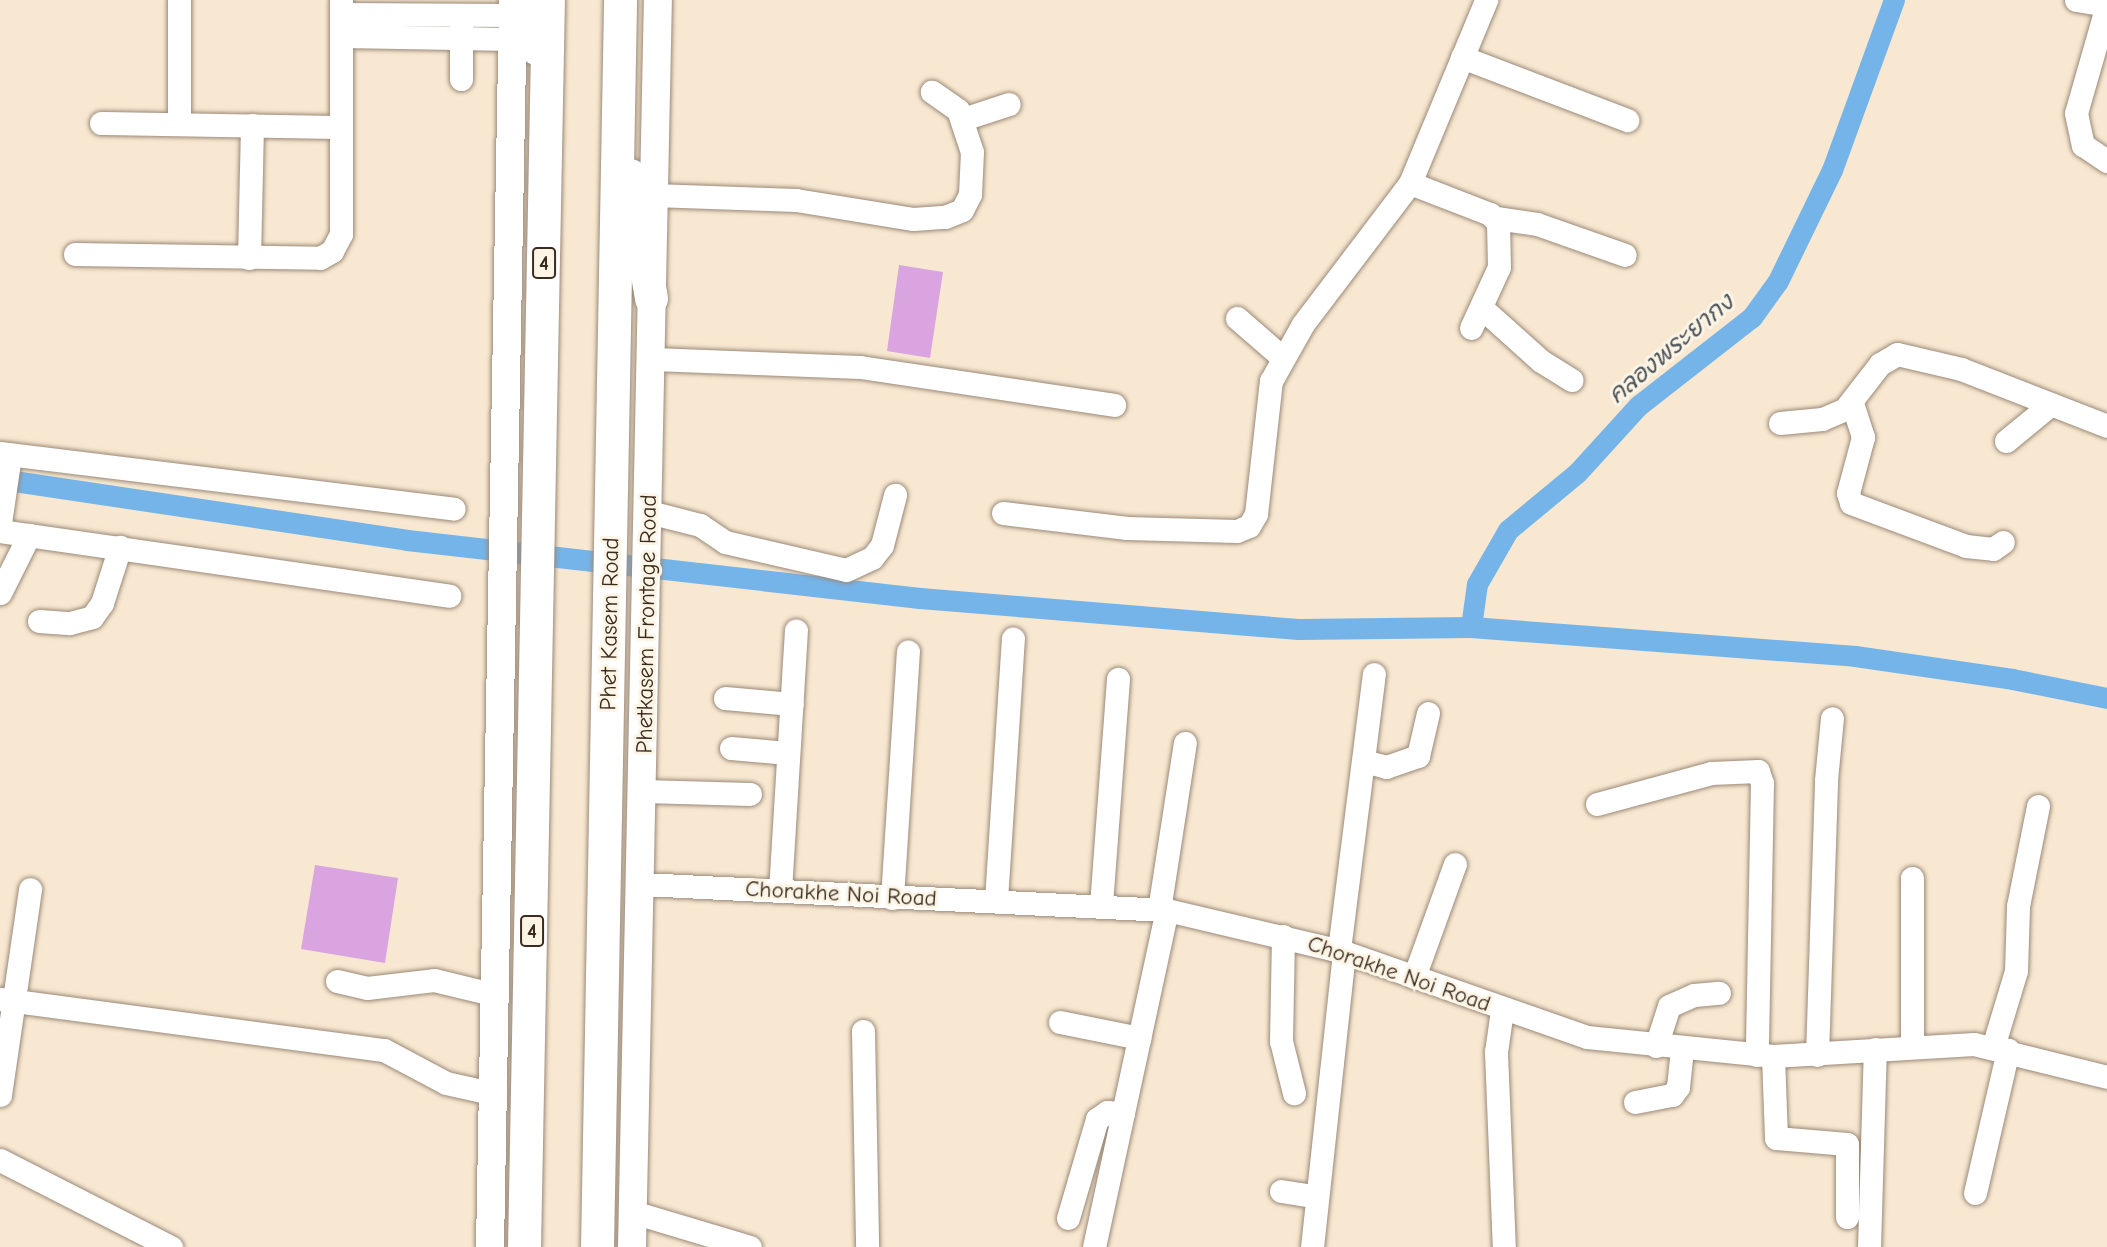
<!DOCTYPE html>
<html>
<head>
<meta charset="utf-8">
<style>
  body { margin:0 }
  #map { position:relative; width:2107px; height:1247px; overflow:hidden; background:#f8e8d1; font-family:"Comic Neue","Playpen Sans Thai",sans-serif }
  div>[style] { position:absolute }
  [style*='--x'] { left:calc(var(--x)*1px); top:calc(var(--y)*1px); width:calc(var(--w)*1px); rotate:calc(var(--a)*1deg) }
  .canal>* { height:21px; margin:-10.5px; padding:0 10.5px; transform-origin:10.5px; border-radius:10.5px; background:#75b4e9 }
  .building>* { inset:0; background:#d9a4e0 }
  .roads { filter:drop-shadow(0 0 2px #9a8978) drop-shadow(0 0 2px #9a8978) }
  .minor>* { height:23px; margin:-11.5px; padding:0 11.5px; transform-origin:11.5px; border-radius:11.5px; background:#fff }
  .major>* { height:28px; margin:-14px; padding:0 14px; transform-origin:14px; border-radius:14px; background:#fff }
  .highway>* { height:33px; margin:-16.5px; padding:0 16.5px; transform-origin:16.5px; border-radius:16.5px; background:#fff }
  span { translate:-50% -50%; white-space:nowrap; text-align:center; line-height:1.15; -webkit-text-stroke:6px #fcf5e5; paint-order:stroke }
  .shield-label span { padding:2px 5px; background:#fcf5e5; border:2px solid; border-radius:5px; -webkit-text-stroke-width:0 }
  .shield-label { font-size:21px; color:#3b2a1e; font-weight:700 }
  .street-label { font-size:23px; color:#3b2a1e }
  .water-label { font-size:24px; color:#4c535b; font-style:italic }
</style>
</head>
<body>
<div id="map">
  <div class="canal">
    <div style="--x:0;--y:479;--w:412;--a:8.5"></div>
    <div style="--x:407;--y:540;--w:516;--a:6.45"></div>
    <div style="--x:920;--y:598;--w:379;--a:4.7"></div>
    <div style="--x:1298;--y:629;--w:173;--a:-0.7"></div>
    <div style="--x:1471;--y:627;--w:385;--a:4.3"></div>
    <div style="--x:1855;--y:656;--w:159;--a:8.3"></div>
    <div style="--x:2012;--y:679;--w:97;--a:11.3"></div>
    <div style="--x:1471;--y:627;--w:43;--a:-82.1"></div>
    <div style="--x:1477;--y:584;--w:62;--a:-60.1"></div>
    <div style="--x:1508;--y:530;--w:89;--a:-39.6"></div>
    <div style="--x:1577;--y:473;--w:91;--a:-47.7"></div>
    <div style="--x:1638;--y:406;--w:145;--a:-38"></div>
    <div style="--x:1752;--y:317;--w:44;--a:-54.2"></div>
    <div style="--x:1778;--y:281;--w:123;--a:-64.1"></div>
    <div style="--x:1832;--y:170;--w:181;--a:-70"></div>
  </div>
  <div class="building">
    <div style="clip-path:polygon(899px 265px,943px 272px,930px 358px,887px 351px)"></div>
    <div style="clip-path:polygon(315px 865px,398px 878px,385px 963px,301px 949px)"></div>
  </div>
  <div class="roads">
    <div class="minor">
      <div style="--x:2076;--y:0;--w:31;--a:9"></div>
      <div style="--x:2107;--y:5;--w:112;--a:106"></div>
      <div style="--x:2076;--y:113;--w:33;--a:78"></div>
      <div style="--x:2083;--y:145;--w:29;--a:34"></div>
      <div style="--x:342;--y:14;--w:171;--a:0.3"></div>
      <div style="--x:342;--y:36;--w:171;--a:1"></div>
      <div style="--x:1462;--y:57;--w:177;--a:20.9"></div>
      <div style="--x:461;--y:79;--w:56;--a:-90"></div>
      <div style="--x:963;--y:119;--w:48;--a:-18.1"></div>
      <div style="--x:101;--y:123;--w:239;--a:1"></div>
      <div style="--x:179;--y:124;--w:124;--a:-90"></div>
      <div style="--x:1410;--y:183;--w:86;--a:21.2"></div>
      <div style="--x:1490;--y:214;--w:12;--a:48"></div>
      <div style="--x:1498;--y:223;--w:44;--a:88.7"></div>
      <div style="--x:1499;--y:267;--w:67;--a:114.7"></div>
      <div style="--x:653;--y:195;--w:143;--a:2"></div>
      <div style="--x:796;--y:200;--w:119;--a:9.2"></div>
      <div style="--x:913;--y:219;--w:32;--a:-4"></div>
      <div style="--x:945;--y:217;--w:18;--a:-22"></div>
      <div style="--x:962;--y:210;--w:18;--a:-63"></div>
      <div style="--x:970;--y:194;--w:42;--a:-87.3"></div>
      <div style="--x:972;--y:152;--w:44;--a:-108.4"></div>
      <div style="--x:958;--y:110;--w:32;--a:-145"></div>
      <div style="--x:1496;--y:218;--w:41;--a:8.3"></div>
      <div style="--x:1537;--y:224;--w:93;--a:19.4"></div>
      <div style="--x:75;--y:254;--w:245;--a:0.9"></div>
      <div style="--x:320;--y:258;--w:14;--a:-30"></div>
      <div style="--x:332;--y:251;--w:19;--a:-62"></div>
      <div style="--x:341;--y:234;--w:234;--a:-90"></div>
      <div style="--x:249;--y:258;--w:133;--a:-88.7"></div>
      <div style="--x:1483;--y:309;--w:78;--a:41.9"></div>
      <div style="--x:1541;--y:361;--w:36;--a:32"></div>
      <div style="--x:1237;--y:318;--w:61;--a:41"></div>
      <div style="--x:653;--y:359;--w:207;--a:2.2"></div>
      <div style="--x:860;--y:367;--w:257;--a:8.5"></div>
      <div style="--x:1852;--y:403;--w:36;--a:72"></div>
      <div style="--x:1863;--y:437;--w:58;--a:105"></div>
      <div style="--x:1848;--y:493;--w:10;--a:73"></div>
      <div style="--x:1851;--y:503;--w:123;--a:20.5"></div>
      <div style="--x:1966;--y:546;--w:27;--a:6"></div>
      <div style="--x:1993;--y:549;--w:12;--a:-35"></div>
      <div style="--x:1780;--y:423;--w:42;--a:-5.4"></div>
      <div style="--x:1822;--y:419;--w:25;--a:-23"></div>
      <div style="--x:1845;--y:409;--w:57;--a:-52.1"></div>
      <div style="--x:1880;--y:364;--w:20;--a:-30"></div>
      <div style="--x:1897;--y:354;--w:66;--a:13.2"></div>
      <div style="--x:1961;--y:369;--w:157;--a:21.3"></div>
      <div style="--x:2006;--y:441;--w:58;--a:-39.4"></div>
      <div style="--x:0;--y:453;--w:457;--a:7"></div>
      <div style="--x:649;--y:512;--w:53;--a:14.3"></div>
      <div style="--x:700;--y:525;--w:30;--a:34"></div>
      <div style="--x:725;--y:542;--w:124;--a:13"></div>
      <div style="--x:846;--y:570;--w:29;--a:-25"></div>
      <div style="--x:872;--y:558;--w:16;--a:-52"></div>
      <div style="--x:882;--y:545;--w:52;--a:-75.4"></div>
      <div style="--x:1003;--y:513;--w:125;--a:6.9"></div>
      <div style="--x:1127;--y:528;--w:110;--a:1.6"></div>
      <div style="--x:1237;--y:531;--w:13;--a:-23"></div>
      <div style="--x:1249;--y:526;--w:14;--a:-60"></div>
      <div style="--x:1256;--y:514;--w:134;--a:-83.6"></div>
      <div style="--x:1271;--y:381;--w:65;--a:-60.7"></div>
      <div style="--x:1303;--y:324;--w:177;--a:-52.8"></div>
      <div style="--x:1410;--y:183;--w:198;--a:-67.4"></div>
      <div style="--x:0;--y:523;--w:69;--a:-81.6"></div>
      <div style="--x:0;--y:531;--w:454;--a:8.2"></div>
      <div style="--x:0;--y:593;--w:65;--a:-63.4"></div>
      <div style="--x:39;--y:621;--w:31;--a:4"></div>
      <div style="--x:70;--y:623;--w:23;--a:-15"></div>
      <div style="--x:92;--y:617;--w:17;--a:-54"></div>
      <div style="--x:102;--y:603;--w:59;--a:-72.2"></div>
      <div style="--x:725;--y:698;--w:67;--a:5.1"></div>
      <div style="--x:731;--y:748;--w:57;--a:5"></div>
      <div style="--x:1364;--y:761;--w:23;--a:15"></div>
      <div style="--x:1386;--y:767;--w:34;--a:-19"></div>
      <div style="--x:1418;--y:756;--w:44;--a:-76.9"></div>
      <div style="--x:644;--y:791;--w:106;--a:1.6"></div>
      <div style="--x:1597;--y:804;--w:118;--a:-15.2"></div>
      <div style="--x:1711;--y:773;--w:47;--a:-2.4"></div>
      <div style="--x:1758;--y:771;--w:13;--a:72"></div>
      <div style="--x:1762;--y:783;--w:272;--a:91.1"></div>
      <div style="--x:1912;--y:878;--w:167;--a:90"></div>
      <div style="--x:642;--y:884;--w:526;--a:2.84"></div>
      <div style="--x:1167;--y:910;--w:182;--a:13.3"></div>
      <div style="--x:1344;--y:952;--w:257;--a:19.3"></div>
      <div style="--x:1587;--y:1037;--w:187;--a:5.8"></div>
      <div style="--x:1773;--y:1056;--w:201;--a:-3.4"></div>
      <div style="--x:1974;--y:1044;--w:137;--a:13.9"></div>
      <div style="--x:780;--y:891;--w:261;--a:-86.5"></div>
      <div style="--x:892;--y:898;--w:247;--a:-86.3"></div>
      <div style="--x:996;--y:900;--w:262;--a:-86.3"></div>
      <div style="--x:1101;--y:905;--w:227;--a:-85.7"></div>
      <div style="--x:1159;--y:910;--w:169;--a:-81.2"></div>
      <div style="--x:1283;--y:936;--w:105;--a:91.1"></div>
      <div style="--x:1281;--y:1041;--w:54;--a:76"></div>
      <div style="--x:1339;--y:950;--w:278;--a:-82.8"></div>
      <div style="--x:1414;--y:977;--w:120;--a:-70.1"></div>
      <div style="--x:337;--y:981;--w:31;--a:13"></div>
      <div style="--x:367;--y:988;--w:67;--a:-6.8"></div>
      <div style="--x:434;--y:980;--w:60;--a:13.6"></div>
      <div style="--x:0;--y:999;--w:387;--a:7.6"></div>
      <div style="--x:384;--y:1050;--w:70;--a:28"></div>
      <div style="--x:446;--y:1083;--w:46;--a:12.5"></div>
      <div style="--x:1502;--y:1010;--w:42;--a:98.1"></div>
      <div style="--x:1496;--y:1052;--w:195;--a:87.7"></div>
      <div style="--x:1060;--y:1022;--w:81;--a:11.4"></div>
      <div style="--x:863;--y:1031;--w:216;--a:88.9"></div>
      <div style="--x:1656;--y:1046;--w:42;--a:-72"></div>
      <div style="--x:1669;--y:1006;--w:27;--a:-24"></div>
      <div style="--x:1694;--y:995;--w:25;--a:-5"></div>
      <div style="--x:1993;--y:1047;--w:79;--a:-73.2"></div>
      <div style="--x:2016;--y:971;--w:65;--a:-88.2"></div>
      <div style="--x:2018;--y:906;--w:102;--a:-78.7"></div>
      <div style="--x:1817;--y:1055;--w:275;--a:-88.1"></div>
      <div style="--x:1826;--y:780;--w:62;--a:-84.5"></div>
      <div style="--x:1773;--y:1056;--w:82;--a:87.9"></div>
      <div style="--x:1776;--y:1138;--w:71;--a:4.8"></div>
      <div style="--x:1847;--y:1144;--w:73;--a:90"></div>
      <div style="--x:0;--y:1095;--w:208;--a:-81.7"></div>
      <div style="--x:1635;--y:1102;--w:38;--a:-11"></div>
      <div style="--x:1672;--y:1095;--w:10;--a:-53"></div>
      <div style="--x:1678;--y:1087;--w:37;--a:-84"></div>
      <div style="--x:0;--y:1160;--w:192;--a:27"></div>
      <div style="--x:1281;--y:1191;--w:36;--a:9"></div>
      <div style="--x:1975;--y:1193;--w:147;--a:-77"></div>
      <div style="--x:633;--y:1212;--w:122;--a:16.7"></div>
      <div style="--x:1068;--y:1218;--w:103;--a:-73.7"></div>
      <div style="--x:1097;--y:1119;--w:12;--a:-35"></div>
      <div style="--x:1107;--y:1112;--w:16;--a:4"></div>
      <div style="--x:1094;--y:1247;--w:345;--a:-77.8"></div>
      <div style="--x:1312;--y:1247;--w:297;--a:-83.8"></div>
      <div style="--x:1869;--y:1247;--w:198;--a:-88.3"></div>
    </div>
    <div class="major">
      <div style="--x:490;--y:1247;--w:1247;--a:-88.94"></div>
      <div style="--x:632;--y:1247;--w:1247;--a:-88.81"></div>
    </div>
    <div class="highway">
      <div style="--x:523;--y:0;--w:50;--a:74.8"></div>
      <div style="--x:630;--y:175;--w:125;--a:80.3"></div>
      <div style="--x:524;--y:1247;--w:1247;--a:-88.9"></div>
      <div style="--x:597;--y:1247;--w:1247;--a:-88.94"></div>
    </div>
  </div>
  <div class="shield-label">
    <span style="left:544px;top:263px">4</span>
    <span style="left:532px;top:931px">4</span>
  </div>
  <div class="street-label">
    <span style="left:610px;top:624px;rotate:-89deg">Phet Kasem Road</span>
    <span style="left:647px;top:624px;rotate:-89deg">Phetkasem Frontage Road</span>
    <span style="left:841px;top:894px;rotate:3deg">Chorakhe Noi Road</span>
    <span style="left:1399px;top:974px;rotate:19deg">Chorakhe Noi Road</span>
  </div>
  <div class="water-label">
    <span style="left:1671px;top:349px;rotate:-40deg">คลองพระยากง</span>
  </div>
</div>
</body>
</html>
